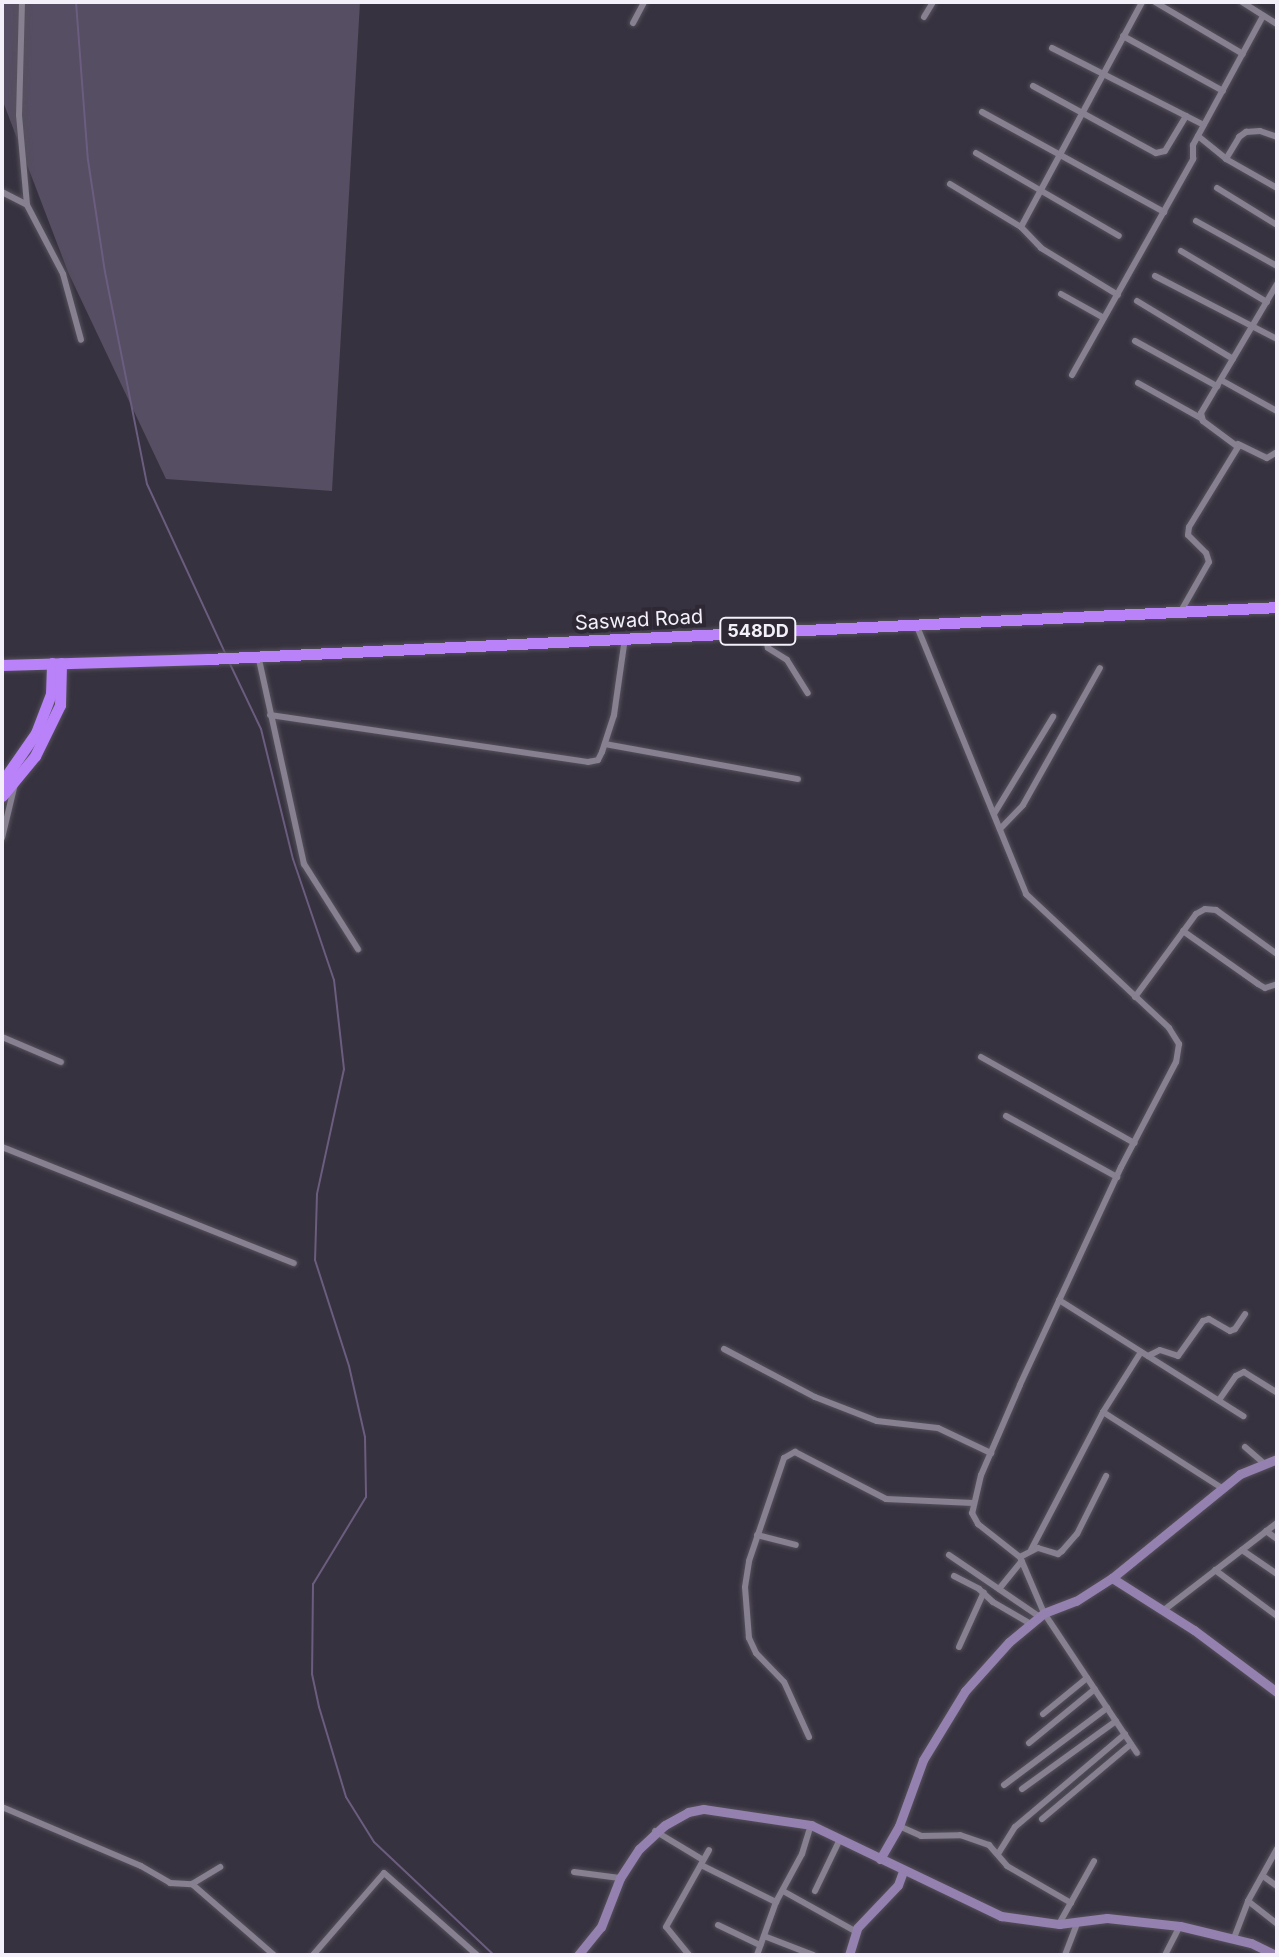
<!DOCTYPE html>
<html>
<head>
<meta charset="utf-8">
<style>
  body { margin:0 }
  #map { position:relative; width:1279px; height:1957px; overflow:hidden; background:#37323f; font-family:Inter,sans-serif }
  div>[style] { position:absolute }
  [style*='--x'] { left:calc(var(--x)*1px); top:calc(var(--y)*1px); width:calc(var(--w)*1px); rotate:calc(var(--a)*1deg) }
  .green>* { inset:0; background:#564e62 }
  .stream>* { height:2px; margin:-1px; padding:0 1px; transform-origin:1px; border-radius:1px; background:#6b5d7f }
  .roads { filter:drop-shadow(0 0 2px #55515c) drop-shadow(0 0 2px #55515c) }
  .street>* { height:6px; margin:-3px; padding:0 3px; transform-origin:3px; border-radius:3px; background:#868090 }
  .secondary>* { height:9px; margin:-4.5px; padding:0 4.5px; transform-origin:4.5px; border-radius:4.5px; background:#9581b0 }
  .highway>* { height:11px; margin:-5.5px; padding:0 5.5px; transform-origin:5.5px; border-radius:5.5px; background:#b982f9 }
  span { translate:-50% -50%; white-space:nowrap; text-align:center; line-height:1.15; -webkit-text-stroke:8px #2d2834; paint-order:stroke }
  .shield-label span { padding:2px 6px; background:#2d2834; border:2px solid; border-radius:6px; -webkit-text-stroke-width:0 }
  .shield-label { font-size:18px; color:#f3f0f9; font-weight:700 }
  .street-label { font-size:20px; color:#f3f0f9 }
  .frame { position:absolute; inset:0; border:4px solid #f3f0f9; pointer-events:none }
</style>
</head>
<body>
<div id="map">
  <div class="green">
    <div style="clip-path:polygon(2px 2px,360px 2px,332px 491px,166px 479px,68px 272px,2px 99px)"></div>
  </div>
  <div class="stream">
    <div style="--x:76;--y:2;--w:158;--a:85.7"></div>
    <div style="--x:88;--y:160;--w:113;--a:81.4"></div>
    <div style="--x:105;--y:272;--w:216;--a:78.8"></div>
    <div style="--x:147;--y:484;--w:188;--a:65.2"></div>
    <div style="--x:230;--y:664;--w:72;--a:64.5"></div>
    <div style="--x:261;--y:729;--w:134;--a:76.2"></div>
    <div style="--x:293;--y:859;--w:128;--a:71.3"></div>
    <div style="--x:334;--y:980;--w:90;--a:83.6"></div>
    <div style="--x:344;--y:1069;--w:128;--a:102.2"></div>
    <div style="--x:317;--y:1194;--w:66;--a:91.7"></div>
    <div style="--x:315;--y:1260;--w:111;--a:72.2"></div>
    <div style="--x:349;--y:1366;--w:73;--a:77.3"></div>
    <div style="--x:365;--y:1437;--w:60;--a:89"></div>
    <div style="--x:366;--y:1497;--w:102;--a:121.3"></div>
    <div style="--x:313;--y:1584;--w:90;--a:90.6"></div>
    <div style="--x:312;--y:1674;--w:34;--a:78"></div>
    <div style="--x:319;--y:1707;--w:94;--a:73.3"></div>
    <div style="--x:346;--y:1797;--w:53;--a:58.1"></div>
    <div style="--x:374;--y:1842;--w:165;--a:43.3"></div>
  </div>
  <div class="roads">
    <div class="street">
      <div style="--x:22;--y:2;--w:113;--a:91.5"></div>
      <div style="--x:19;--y:115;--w:90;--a:84.9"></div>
      <div style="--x:27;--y:205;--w:78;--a:62.4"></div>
      <div style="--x:63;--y:274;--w:68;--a:74.7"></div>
      <div style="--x:1155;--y:2;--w:102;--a:30.6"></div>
      <div style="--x:1242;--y:2;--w:41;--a:32.2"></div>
      <div style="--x:924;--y:17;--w:17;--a:-59"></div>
      <div style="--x:633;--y:23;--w:24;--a:-62"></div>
      <div style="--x:1123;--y:36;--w:114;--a:28.8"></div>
      <div style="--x:1052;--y:48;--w:170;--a:26.9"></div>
      <div style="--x:1033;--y:86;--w:140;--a:28.6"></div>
      <div style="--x:1156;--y:153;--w:9;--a:-13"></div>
      <div style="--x:1165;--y:151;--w:41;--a:-59"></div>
      <div style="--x:982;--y:112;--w:208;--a:28.8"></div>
      <div style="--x:1198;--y:136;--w:36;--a:39"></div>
      <div style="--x:1226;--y:159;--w:59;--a:29.6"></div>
      <div style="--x:976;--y:153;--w:165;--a:30.1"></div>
      <div style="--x:1226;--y:159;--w:26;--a:-59"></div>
      <div style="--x:1239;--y:137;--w:9;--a:-36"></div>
      <div style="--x:1246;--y:132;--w:14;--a:-4"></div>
      <div style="--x:1260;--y:131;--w:18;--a:19"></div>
      <div style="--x:950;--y:184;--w:83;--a:31.2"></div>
      <div style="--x:1021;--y:227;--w:29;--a:46"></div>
      <div style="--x:1041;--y:248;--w:90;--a:31.4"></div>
      <div style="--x:1217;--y:188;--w:70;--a:31.7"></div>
      <div style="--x:2;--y:192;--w:28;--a:27"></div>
      <div style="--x:1196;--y:221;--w:93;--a:29.1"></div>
      <div style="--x:1021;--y:227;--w:255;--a:-61.7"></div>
      <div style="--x:1181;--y:251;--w:100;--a:30.7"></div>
      <div style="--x:1155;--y:276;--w:137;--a:27.3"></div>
      <div style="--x:1061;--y:294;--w:49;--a:29.2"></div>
      <div style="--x:1137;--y:301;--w:112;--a:31.1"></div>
      <div style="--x:1135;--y:341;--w:94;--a:28.8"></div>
      <div style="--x:1072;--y:375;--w:248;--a:-60.7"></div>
      <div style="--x:1193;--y:159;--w:14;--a:-90"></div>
      <div style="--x:1193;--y:145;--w:147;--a:-61.5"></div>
      <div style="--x:1221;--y:380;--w:64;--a:29"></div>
      <div style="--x:1138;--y:383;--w:72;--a:29.1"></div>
      <div style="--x:1238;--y:444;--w:32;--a:26"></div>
      <div style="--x:1267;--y:458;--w:12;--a:-31"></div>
      <div style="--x:1181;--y:611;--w:56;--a:-60.3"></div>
      <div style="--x:1209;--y:562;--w:9;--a:-108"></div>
      <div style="--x:1206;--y:553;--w:25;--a:-135"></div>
      <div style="--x:1188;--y:535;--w:8;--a:-83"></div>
      <div style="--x:1189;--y:527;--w:94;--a:-58.5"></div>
      <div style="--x:1238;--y:447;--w:44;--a:-143.4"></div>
      <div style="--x:1203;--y:421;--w:8;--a:-104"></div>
      <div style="--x:1201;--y:413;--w:150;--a:-59.5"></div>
      <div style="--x:916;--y:624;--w:292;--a:67.8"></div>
      <div style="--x:1026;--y:894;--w:196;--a:43.1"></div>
      <div style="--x:1169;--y:1028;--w:19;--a:58"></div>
      <div style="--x:1179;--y:1044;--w:18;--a:99"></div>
      <div style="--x:1176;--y:1062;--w:119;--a:117.6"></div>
      <div style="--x:1121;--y:1167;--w:240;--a:114.9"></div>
      <div style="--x:1020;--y:1385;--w:98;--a:113.4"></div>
      <div style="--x:981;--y:1475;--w:39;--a:103"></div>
      <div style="--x:972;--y:1513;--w:13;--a:61"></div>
      <div style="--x:978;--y:1524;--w:53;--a:38.2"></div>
      <div style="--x:1020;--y:1557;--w:61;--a:66.8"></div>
      <div style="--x:1044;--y:1613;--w:168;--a:56.4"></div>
      <div style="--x:764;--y:631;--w:17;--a:77"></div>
      <div style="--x:768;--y:648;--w:22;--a:32"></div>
      <div style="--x:787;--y:660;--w:39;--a:58"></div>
      <div style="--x:258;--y:655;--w:214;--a:77.6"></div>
      <div style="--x:304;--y:864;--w:101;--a:57.6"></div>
      <div style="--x:270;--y:715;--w:321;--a:8.4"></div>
      <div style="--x:588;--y:762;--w:10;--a:-11"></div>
      <div style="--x:598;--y:760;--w:9;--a:-63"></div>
      <div style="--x:602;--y:752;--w:39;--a:-72"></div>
      <div style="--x:614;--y:715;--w:78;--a:-81.9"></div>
      <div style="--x:605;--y:744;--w:196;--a:10.3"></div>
      <div style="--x:994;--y:814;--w:114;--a:-58.7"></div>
      <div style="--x:1000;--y:829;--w:33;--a:-46"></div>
      <div style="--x:1023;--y:805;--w:157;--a:-60.7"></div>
      <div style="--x:2;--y:838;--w:56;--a:-76.5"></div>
      <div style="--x:1183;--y:931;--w:92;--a:35.2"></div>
      <div style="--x:1258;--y:984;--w:8;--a:30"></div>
      <div style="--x:1265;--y:988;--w:13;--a:-18"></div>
      <div style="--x:1135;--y:997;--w:103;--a:-53.7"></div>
      <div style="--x:1196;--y:914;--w:10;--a:-29"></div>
      <div style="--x:1205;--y:909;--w:11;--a:5"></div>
      <div style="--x:1216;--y:910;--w:75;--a:35.8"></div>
      <div style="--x:2;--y:1037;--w:64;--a:23"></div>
      <div style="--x:981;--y:1057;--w:176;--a:29.3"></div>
      <div style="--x:1006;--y:1116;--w:127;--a:28.8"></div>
      <div style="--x:2;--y:1147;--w:314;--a:21.7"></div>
      <div style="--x:1059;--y:1300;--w:218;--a:32.2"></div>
      <div style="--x:724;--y:1349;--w:103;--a:27.8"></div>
      <div style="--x:815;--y:1397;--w:66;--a:21.2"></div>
      <div style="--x:877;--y:1421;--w:61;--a:6.5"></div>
      <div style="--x:938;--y:1428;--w:59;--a:25.3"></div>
      <div style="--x:1148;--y:1356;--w:13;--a:-27"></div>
      <div style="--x:1160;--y:1350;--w:19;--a:18"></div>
      <div style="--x:1178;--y:1356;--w:43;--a:-54.5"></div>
      <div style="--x:1203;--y:1321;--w:6;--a:-18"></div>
      <div style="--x:1209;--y:1319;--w:24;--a:30"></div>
      <div style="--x:1230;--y:1331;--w:5;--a:-22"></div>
      <div style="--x:1235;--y:1329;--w:18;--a:-56"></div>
      <div style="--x:1219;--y:1400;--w:29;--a:-55"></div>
      <div style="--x:1236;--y:1376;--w:9;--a:-27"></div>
      <div style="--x:1244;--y:1372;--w:39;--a:32"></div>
      <div style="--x:1103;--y:1412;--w:141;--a:32.6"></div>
      <div style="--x:1245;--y:1447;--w:23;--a:41"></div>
      <div style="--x:1266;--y:1531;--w:14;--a:36"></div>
      <div style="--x:757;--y:1535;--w:40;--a:14.4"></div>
      <div style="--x:1031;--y:1550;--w:156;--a:-62.4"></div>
      <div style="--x:1103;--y:1412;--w:71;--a:-57.7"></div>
      <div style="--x:1242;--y:1550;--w:42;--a:34.4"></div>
      <div style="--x:949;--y:1555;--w:110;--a:34.3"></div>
      <div style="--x:1020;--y:1557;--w:20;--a:-27"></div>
      <div style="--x:1038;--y:1548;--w:21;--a:17"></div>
      <div style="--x:1058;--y:1554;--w:5;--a:-37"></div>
      <div style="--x:1062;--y:1551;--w:23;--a:-49"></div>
      <div style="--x:1077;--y:1534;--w:65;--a:-63.4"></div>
      <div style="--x:1215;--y:1570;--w:77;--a:36.6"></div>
      <div style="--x:954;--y:1576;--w:28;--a:27"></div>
      <div style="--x:979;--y:1589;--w:19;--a:43"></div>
      <div style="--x:993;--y:1602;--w:44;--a:30.1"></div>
      <div style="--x:999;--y:1589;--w:36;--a:-51"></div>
      <div style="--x:1164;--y:1610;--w:143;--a:-37.6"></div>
      <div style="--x:959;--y:1647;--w:60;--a:-65.6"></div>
      <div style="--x:1043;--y:1714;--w:57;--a:-39.3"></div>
      <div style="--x:809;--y:1737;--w:60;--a:-114.4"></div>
      <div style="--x:784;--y:1682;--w:40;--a:-134"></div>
      <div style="--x:756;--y:1653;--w:17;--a:-115"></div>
      <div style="--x:749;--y:1638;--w:51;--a:-94.5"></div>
      <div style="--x:745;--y:1587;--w:26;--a:-81"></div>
      <div style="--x:749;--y:1561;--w:109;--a:-71.2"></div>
      <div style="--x:784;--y:1458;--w:13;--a:-29"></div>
      <div style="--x:795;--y:1452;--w:102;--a:27.3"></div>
      <div style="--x:886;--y:1499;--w:87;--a:2.6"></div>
      <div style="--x:1029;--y:1743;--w:85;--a:-39.3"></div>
      <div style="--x:1004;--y:1785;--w:129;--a:-36.8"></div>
      <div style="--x:1022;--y:1789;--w:116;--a:-35.9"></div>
      <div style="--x:2;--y:1807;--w:151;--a:23"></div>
      <div style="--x:141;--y:1866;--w:34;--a:30"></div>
      <div style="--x:170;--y:1883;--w:22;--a:3"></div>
      <div style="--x:192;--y:1884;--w:33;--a:-31"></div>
      <div style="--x:1042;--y:1819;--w:116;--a:-40.1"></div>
      <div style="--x:899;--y:1826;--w:24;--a:24"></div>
      <div style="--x:921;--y:1836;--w:39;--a:-1"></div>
      <div style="--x:960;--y:1835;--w:31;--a:19"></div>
      <div style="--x:989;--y:1845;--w:28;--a:49"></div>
      <div style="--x:1007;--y:1866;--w:74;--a:30"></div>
      <div style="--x:655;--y:1831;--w:56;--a:31.1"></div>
      <div style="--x:998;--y:1854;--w:32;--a:-58"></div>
      <div style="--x:1015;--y:1827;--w:144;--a:-40.2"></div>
      <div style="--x:701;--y:1865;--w:84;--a:26.3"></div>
      <div style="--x:574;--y:1872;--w:46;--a:7.4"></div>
      <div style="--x:1263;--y:1876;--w:17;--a:36"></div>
      <div style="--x:192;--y:1884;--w:108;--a:40.9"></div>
      <div style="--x:783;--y:1891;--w:82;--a:29.1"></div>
      <div style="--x:815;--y:1891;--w:58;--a:-64.3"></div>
      <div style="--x:1248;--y:1901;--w:37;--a:38"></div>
      <div style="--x:1059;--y:1924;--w:72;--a:-60.9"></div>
      <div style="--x:718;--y:1925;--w:47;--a:25.5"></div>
      <div style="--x:764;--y:1936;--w:53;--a:21.2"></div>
      <div style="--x:1234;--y:1938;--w:40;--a:-69"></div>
      <div style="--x:1248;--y:1901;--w:60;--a:-60.9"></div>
      <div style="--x:313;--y:1955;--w:108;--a:-49.1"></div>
      <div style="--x:384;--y:1873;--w:124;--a:41.4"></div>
      <div style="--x:689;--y:1955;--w:36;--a:-129"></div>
      <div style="--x:666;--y:1927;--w:88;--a:-60.8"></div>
      <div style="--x:757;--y:1955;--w:56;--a:-70.3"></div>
      <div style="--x:776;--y:1902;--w:55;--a:-61.6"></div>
      <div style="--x:802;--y:1854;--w:30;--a:-73"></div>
      <div style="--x:1065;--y:1955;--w:36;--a:-69"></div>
      <div style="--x:1165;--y:1955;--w:33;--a:-63"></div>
    </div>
    <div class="secondary">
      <div style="--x:1112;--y:1578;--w:97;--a:32.4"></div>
      <div style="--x:1194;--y:1630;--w:104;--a:36.8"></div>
      <div style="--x:880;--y:1859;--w:38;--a:-60"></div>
      <div style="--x:899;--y:1826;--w:70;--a:-70"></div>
      <div style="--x:923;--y:1760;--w:81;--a:-58.7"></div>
      <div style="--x:965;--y:1691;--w:66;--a:-48.1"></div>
      <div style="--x:1009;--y:1642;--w:45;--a:-39.6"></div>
      <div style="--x:1044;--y:1613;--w:34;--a:-21"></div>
      <div style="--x:1076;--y:1601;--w:43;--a:-32.6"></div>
      <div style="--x:1112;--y:1578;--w:165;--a:-39.1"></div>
      <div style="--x:1240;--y:1474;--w:40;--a:-22"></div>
      <div style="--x:578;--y:1955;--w:36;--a:-51"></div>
      <div style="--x:601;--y:1927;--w:53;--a:-68.8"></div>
      <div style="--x:620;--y:1878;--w:35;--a:-57"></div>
      <div style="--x:639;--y:1849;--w:35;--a:-43"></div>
      <div style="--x:665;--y:1825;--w:26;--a:-29"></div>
      <div style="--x:688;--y:1812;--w:16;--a:-11"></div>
      <div style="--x:704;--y:1809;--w:108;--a:8.5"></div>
      <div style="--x:811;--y:1825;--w:211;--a:25.6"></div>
      <div style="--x:1001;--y:1916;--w:59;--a:7.9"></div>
      <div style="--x:1059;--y:1924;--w:48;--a:-7.1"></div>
      <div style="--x:1107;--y:1918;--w:73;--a:6.3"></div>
      <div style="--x:1180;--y:1926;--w:73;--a:13.5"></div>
      <div style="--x:1251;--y:1943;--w:28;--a:26"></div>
      <div style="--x:849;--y:1955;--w:28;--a:-73"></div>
      <div style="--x:857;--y:1928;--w:59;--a:-46.4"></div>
      <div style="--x:898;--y:1885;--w:15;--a:-70"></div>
    </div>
    <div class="highway">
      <div style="--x:2;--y:665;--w:206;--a:-1.7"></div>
      <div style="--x:208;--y:659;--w:1070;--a:-2.78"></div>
      <div style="--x:2;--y:782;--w:60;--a:-55.2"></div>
      <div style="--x:36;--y:733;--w:42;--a:-69"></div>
      <div style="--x:51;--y:694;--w:31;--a:-88"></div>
      <div style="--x:2;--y:796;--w:52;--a:-50.5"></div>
      <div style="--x:35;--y:756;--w:57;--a:-63.9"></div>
      <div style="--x:60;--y:705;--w:42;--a:-88.6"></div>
    </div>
  </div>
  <div class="shield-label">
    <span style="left:758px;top:631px">548DD</span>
  </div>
  <div class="street-label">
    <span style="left:639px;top:620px;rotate:-3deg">Saswad Road</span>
  </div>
  <div class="frame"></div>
</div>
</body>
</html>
